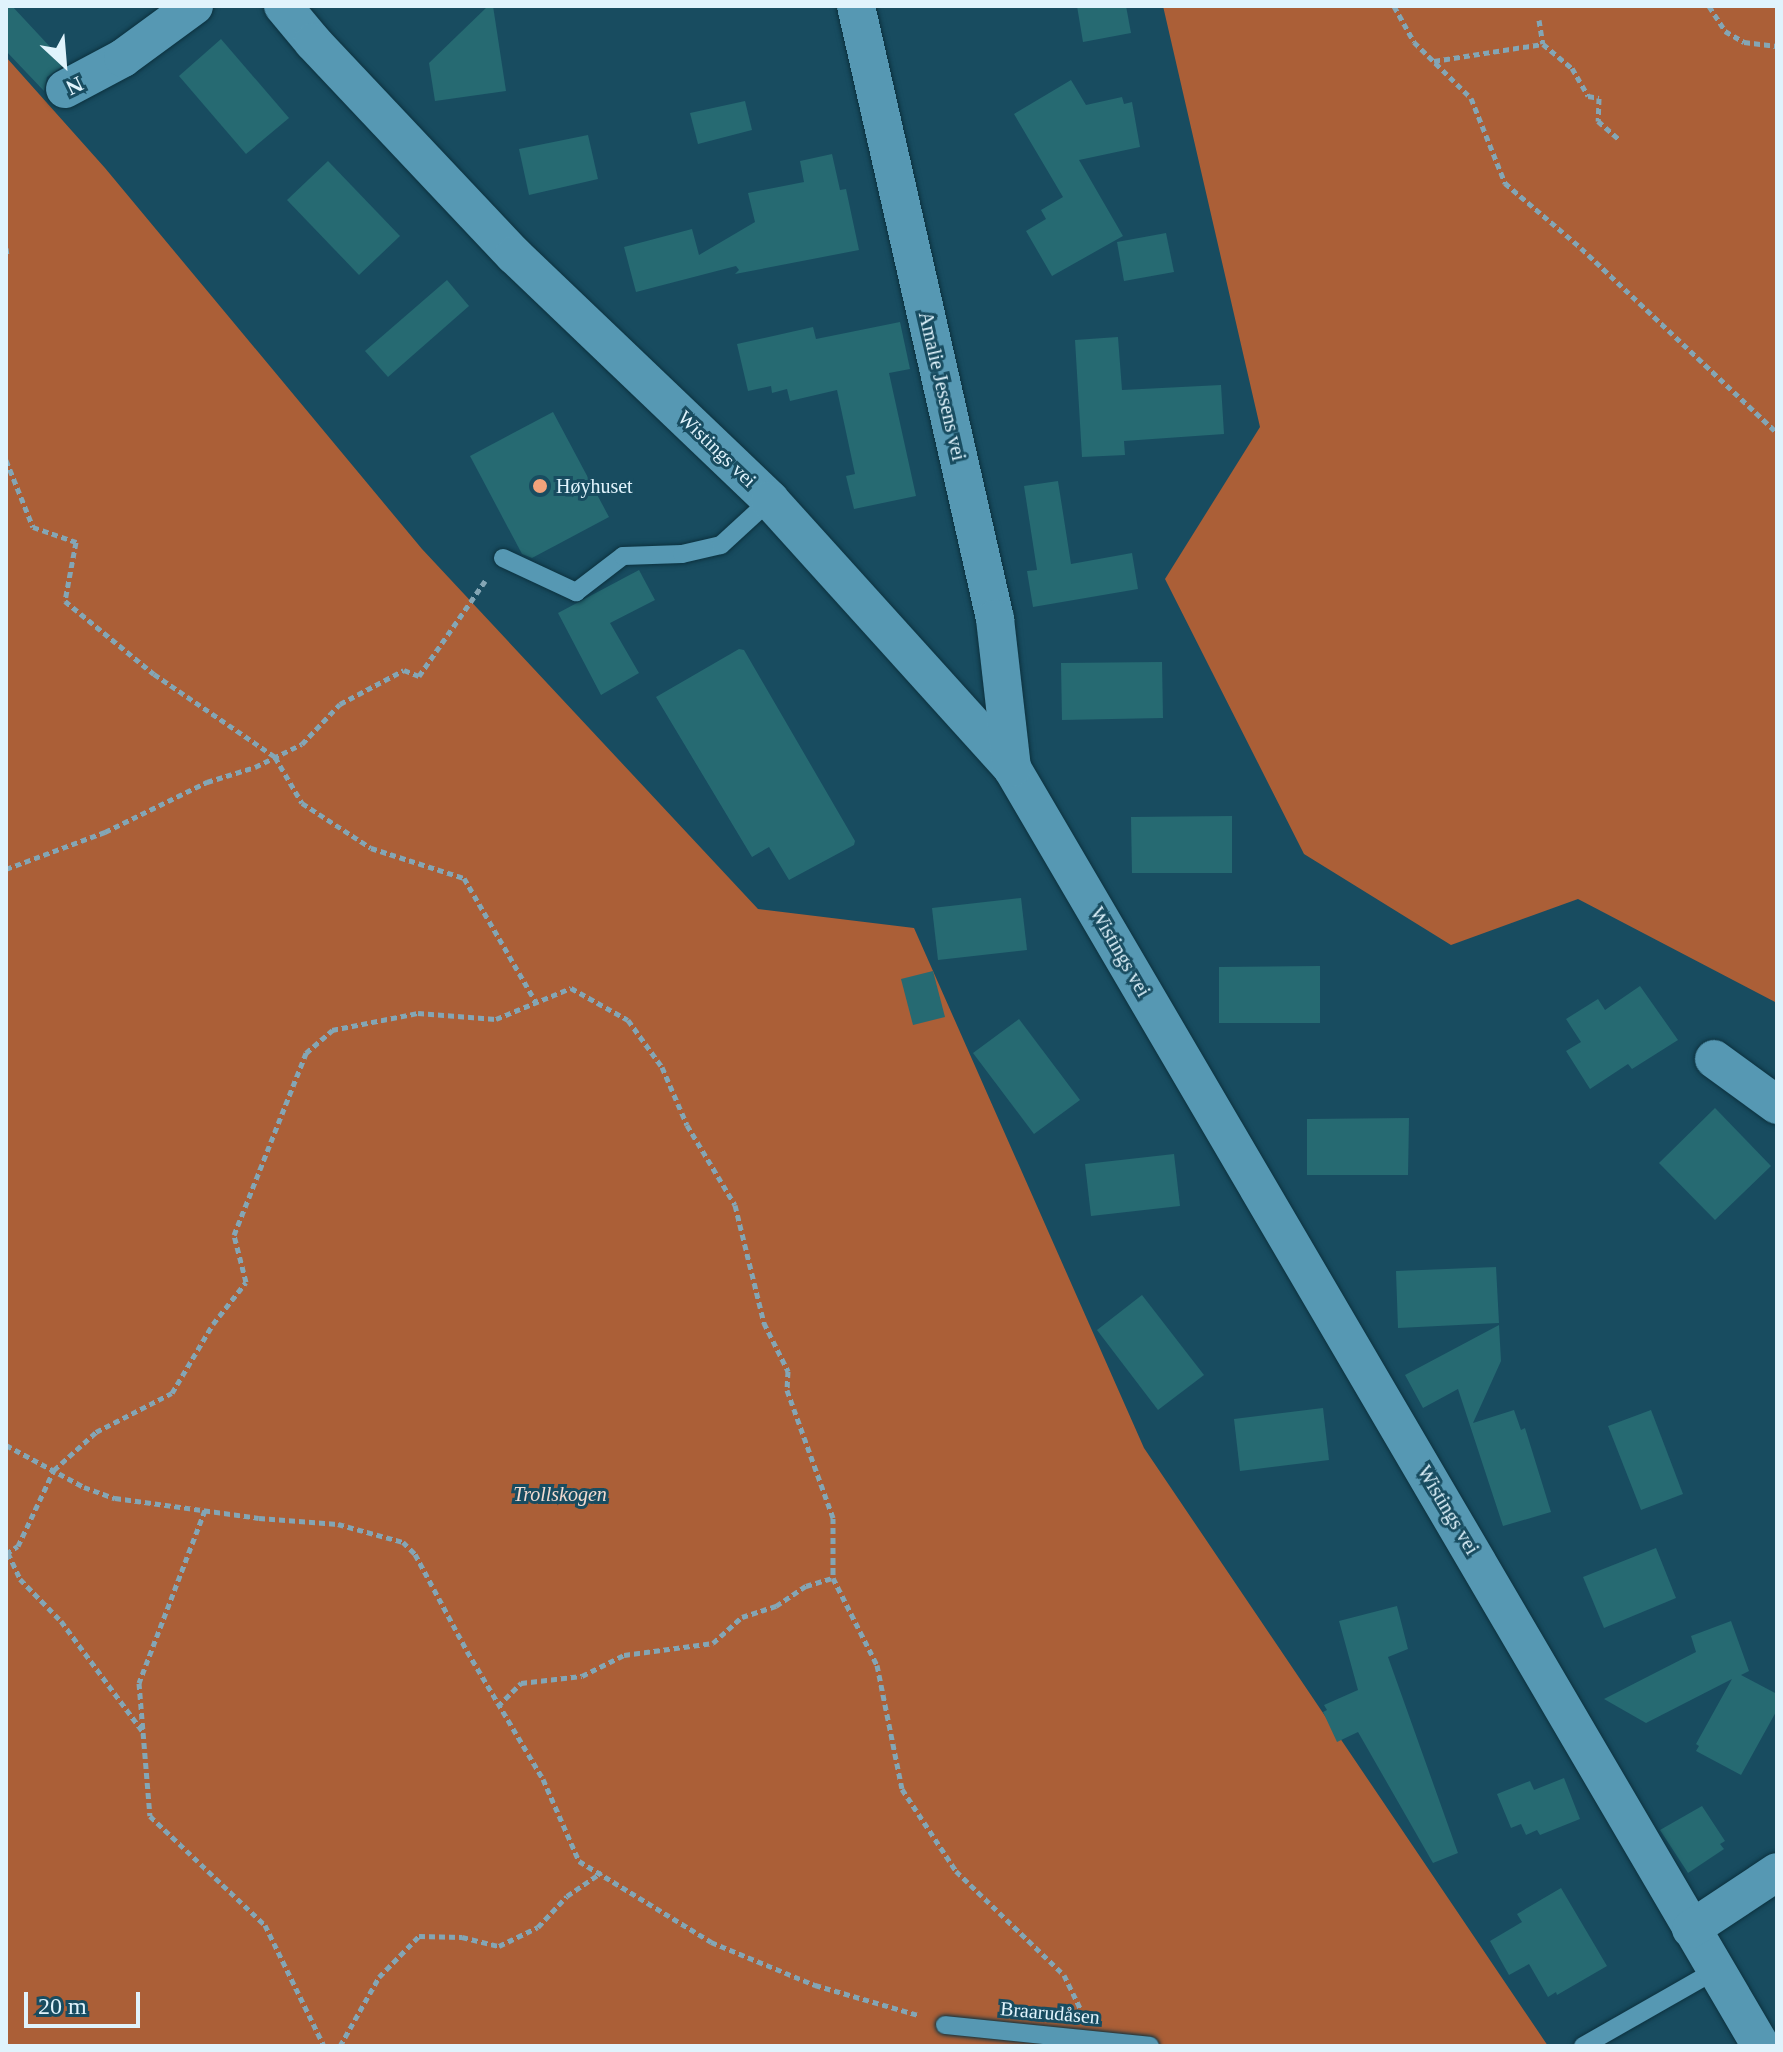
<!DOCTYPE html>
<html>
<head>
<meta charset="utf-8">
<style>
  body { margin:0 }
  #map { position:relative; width:1783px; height:2052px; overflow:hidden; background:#184c60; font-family:Georgia,serif }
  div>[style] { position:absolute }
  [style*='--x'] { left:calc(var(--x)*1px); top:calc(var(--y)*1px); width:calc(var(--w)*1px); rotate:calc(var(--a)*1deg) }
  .forest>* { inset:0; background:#ab5f37 }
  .building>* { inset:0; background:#266a72 }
  .path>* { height:5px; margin-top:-2.5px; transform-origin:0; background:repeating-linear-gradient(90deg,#84a6b5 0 6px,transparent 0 10px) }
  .roads { filter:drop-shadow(0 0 2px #0c313e) drop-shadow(0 0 2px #0c313e) }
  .service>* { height:18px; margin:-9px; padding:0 9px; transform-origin:9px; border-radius:9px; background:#5698b3 }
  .minor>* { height:38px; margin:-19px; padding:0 19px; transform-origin:19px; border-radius:19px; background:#5698b3 }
  .dots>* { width:22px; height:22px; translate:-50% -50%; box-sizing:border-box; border:4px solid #184c60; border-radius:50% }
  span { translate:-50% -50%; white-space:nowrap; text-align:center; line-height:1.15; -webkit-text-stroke:6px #184c60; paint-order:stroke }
  .street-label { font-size:20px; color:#e0f3fc }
  .poi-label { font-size:20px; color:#e0f3fc }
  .left { translate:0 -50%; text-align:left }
  .park-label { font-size:20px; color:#f2dbd1; font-style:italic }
  .frame { position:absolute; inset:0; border:8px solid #e0f3fc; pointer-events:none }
  .north { position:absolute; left:24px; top:24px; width:80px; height:80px; -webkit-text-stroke:6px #184c60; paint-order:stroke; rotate:154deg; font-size:22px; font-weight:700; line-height:32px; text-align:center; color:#e0f3fc }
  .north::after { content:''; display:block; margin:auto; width:28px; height:36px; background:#e0f3fc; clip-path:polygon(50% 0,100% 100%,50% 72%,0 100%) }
  .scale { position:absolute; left:24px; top:1992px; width:116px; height:36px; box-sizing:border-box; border:4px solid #e0f3fc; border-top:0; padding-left:10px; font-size:24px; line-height:28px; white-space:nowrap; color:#e0f3fc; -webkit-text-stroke:6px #184c60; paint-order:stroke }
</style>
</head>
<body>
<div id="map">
  <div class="forest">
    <div style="clip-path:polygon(1163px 6px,1777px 6px,1777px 1003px,1578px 899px,1451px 945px,1304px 854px,1165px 579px,1260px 427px)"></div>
    <div style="clip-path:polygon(6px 57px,105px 168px,422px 549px,758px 909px,914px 928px,1144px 1448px,1548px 2046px,6px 2046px)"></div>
  </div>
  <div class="building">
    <div style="clip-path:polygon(6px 6px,12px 6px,66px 64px,47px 77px,44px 91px,6px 51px)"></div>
    <div style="clip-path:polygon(488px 6px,493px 6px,506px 91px,435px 101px,429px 63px)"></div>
    <div style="clip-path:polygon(1077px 6px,1126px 6px,1131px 33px,1083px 42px)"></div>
    <div style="clip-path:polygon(221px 39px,289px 118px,246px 154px,179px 76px)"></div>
    <div style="clip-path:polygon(1071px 80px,1086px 105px,1122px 97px,1124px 104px,1132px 102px,1140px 147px,1079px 160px,1123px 236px,1052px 276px,1026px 231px,1046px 219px,1041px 210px,1063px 197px,1014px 114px)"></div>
    <div style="clip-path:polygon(745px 101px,752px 130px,698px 144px,690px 113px)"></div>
    <div style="clip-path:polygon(588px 135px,598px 179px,529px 195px,519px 149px)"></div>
    <div style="clip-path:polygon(832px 154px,840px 190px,846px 189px,859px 250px,735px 274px,739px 270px,736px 266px,636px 292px,624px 247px,692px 229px,699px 255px,755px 222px,748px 193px,804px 182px,800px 161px)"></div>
    <div style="clip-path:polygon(328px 161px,400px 236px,359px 275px,287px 200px)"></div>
    <div style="clip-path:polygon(1166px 233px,1174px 272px,1124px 281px,1117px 242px)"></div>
    <div style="clip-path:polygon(447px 280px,469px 306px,388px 377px,365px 351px)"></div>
    <div style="clip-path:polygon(900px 322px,910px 369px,889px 373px,916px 496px,854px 509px,846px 476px,855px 474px,837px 390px,790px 401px,787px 389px,772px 393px,771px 386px,748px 391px,737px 344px,813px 327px,816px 339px)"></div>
    <div style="clip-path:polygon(1118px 337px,1122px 390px,1221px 385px,1224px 434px,1124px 441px,1125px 455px,1082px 457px,1075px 340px)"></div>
    <div style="clip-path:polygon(553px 412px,609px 517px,532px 558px,522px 554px,470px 456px)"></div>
    <div style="clip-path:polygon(1058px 481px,1071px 564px,1132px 553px,1138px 589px,1033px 607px,1027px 571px,1037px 570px,1024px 486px)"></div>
    <div style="clip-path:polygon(639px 570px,655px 600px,610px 623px,639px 673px,601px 695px,558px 613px)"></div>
    <div style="clip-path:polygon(739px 649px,744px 650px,855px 841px,854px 845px,789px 880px,769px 847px,752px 857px,656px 697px)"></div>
    <div style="clip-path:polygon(1162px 662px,1163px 718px,1062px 720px,1061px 663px)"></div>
    <div style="clip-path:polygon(1232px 816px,1232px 873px,1132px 873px,1131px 817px)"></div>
    <div style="clip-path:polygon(1021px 898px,1027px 950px,938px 960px,932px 908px)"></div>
    <div style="clip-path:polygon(1320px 966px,1320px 1023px,1219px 1023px,1219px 967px)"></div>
    <div style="clip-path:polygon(933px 971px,945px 1017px,913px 1025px,901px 979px)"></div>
    <div style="clip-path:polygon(1640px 986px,1678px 1040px,1632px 1069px,1628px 1064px,1590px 1089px,1566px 1051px,1581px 1042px,1566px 1019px,1598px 999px,1605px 1010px)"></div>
    <div style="clip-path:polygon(1019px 1019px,1080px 1100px,1034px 1134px,973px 1053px)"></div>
    <div style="clip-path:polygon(1715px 1108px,1771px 1166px,1715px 1220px,1659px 1163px)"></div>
    <div style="clip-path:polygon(1409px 1118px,1408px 1175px,1307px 1175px,1307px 1119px)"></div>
    <div style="clip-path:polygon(1174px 1154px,1180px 1206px,1091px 1216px,1085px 1164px)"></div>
    <div style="clip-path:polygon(1496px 1267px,1499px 1323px,1398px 1328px,1396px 1271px)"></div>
    <div style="clip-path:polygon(1142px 1295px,1204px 1375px,1158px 1410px,1097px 1330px)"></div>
    <div style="clip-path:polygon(1499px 1325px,1501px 1361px,1473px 1423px,1514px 1410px,1521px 1430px,1525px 1428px,1551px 1512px,1503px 1526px,1458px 1389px,1423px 1408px,1405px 1375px)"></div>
    <div style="clip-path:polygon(1323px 1408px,1329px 1460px,1240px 1471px,1234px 1419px)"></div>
    <div style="clip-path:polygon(1651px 1410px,1683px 1494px,1641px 1510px,1608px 1426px)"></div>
    <div style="clip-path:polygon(1656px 1548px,1676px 1598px,1604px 1628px,1583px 1577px)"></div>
    <div style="clip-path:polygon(1397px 1606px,1408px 1649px,1388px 1657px,1458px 1853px,1433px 1863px,1358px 1732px,1337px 1742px,1323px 1712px,1327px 1710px,1324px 1705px,1358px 1690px,1339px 1621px)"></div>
    <div style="clip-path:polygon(1731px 1621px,1749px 1671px,1741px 1675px,1777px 1694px,1777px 1710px,1741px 1775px,1696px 1751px,1699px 1746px,1696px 1744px,1732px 1679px,1646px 1723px,1604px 1699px,1696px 1652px,1691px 1636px)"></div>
    <div style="clip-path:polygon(1564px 1778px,1580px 1819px,1540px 1835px,1537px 1830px,1526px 1835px,1521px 1824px,1511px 1828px,1497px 1794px,1530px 1781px,1534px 1790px)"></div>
    <div style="clip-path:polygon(1702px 1806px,1725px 1841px,1720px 1844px,1724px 1849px,1688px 1873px,1660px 1830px)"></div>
    <div style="clip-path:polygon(1561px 1888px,1607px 1966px,1557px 1995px,1556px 1992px,1548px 1997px,1529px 1964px,1509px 1975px,1490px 1941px,1522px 1922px,1517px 1914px)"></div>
  </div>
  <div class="path">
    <div style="--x:1394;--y:6;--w:41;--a:60.9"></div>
    <div style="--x:1414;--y:42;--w:80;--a:44.5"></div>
    <div style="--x:1471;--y:98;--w:92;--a:68.2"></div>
    <div style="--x:1505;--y:183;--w:100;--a:40.5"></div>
    <div style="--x:1581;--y:248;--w:270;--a:43.3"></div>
    <div style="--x:1709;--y:6;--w:30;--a:57"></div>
    <div style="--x:1725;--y:31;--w:22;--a:30"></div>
    <div style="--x:1744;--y:42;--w:33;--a:7"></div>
    <div style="--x:1539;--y:20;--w:24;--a:81"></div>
    <div style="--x:1434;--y:61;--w:110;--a:-8.9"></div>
    <div style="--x:1543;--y:44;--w:38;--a:40"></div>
    <div style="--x:1572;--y:68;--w:32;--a:60"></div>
    <div style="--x:1588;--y:96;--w:11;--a:10"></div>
    <div style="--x:1599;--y:98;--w:23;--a:92"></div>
    <div style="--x:1598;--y:121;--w:28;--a:41"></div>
    <div style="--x:6;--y:248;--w:7;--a:82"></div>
    <div style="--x:6;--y:460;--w:72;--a:68.1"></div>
    <div style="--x:33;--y:527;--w:46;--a:19.2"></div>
    <div style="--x:76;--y:542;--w:60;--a:100.6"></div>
    <div style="--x:65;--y:601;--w:115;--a:39.4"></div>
    <div style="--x:154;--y:674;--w:147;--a:34.4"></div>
    <div style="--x:275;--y:757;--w:53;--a:59.6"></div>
    <div style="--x:302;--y:803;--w:82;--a:33.1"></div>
    <div style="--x:371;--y:848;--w:98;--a:17.9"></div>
    <div style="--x:464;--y:878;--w:143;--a:59.9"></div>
    <div style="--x:6;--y:869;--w:106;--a:-20.5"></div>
    <div style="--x:105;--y:832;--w:114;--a:-26.1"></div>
    <div style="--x:207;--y:782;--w:50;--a:-17.4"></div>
    <div style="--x:255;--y:767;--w:52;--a:-26.1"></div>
    <div style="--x:302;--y:744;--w:55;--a:-46.5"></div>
    <div style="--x:340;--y:704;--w:72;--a:-28"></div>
    <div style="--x:404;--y:670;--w:16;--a:22"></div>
    <div style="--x:419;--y:676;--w:116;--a:-55.2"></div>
    <div style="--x:6;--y:1445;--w:89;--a:28.3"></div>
    <div style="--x:84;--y:1487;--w:33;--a:20"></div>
    <div style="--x:115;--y:1498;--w:145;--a:7.9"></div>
    <div style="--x:259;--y:1518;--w:79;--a:4.3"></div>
    <div style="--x:338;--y:1524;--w:67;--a:15.5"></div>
    <div style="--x:403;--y:1542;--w:17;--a:45"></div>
    <div style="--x:415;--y:1554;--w:110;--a:61.8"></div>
    <div style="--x:467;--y:1651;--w:149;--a:59.3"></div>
    <div style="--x:543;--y:1779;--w:90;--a:66.3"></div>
    <div style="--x:579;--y:1861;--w:155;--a:31.5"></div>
    <div style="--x:711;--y:1942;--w:113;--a:22.5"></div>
    <div style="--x:815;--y:1985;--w:107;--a:16.2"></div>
    <div style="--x:205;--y:1510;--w:185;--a:110.9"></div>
    <div style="--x:139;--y:1683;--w:133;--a:85.3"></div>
    <div style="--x:150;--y:1816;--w:158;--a:43.5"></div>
    <div style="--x:265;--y:1925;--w:135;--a:64"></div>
    <div style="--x:8;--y:1553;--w:29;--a:65"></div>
    <div style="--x:20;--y:1579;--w:59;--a:45.7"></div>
    <div style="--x:61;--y:1621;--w:138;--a:53.5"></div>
    <div style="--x:6;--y:1554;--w:14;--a:-34"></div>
    <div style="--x:18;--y:1546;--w:84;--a:-64.7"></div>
    <div style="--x:54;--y:1470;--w:57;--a:-42.1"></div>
    <div style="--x:96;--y:1432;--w:85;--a:-27.2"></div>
    <div style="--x:172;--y:1393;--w:80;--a:-59.3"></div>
    <div style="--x:213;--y:1324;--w:53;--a:-51.8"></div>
    <div style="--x:246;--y:1282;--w:49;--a:-104.3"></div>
    <div style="--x:234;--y:1235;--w:196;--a:-68.4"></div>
    <div style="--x:306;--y:1053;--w:35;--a:-41"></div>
    <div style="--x:332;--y:1030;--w:88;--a:-11.2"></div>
    <div style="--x:418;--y:1013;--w:78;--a:4.4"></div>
    <div style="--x:496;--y:1019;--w:81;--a:-22.5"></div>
    <div style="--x:571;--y:988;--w:65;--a:29.3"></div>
    <div style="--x:628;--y:1020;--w:58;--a:54.1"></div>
    <div style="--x:662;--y:1067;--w:63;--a:66.7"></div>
    <div style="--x:687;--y:1125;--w:93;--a:59"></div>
    <div style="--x:735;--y:1205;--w:122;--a:76.2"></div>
    <div style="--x:764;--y:1323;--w:54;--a:63.4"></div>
    <div style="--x:788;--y:1371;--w:19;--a:93"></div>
    <div style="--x:787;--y:1390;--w:136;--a:70.2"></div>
    <div style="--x:833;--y:1518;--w:60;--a:90"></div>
    <div style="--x:833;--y:1578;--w:97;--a:63.2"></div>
    <div style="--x:877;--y:1665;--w:126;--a:78.6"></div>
    <div style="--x:902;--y:1789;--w:98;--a:56.6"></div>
    <div style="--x:956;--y:1871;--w:150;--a:43.9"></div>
    <div style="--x:1064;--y:1975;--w:39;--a:64"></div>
    <div style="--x:498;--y:1706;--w:33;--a:-45"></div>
    <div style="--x:521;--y:1683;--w:61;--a:-6.5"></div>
    <div style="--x:582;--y:1676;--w:47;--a:-26.6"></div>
    <div style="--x:624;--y:1655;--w:90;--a:-7.7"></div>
    <div style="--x:713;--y:1643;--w:39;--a:-42"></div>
    <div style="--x:742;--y:1617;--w:36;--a:-18"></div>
    <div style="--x:776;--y:1606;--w:36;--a:-34"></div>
    <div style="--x:806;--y:1586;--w:28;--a:-17"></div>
    <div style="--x:340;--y:2046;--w:79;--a:-60.5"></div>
    <div style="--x:379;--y:1977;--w:57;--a:-45.7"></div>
    <div style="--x:419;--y:1936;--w:43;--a:1.3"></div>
    <div style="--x:462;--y:1937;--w:38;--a:14"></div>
    <div style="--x:499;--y:1946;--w:43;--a:-26"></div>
    <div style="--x:538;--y:1927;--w:42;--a:-46.9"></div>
    <div style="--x:567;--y:1896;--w:42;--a:-34.4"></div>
  </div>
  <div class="roads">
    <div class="service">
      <div style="--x:503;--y:558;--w:81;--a:25"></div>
      <div style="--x:576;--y:592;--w:59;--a:-37.5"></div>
      <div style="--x:623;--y:556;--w:59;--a:-1.9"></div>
      <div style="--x:682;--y:554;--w:40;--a:-13"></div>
      <div style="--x:721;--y:545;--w:67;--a:-42.6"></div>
      <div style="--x:945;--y:2025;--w:206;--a:5.8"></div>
      <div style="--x:1583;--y:2046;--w:153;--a:-29.7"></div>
    </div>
    <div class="minor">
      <div style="--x:283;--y:6;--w:47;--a:50.2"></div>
      <div style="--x:313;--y:42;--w:293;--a:46.7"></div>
      <div style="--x:514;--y:255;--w:354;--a:43.7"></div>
      <div style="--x:770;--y:500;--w:361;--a:47.9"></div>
      <div style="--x:1012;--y:768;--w:1481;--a:59.63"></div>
      <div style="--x:856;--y:6;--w:629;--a:77.22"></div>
      <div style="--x:995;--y:619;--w:150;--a:83.5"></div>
      <div style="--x:65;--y:89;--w:66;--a:-28.1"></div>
      <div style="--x:123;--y:58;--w:88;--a:-36.2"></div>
      <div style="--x:1714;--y:1059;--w:78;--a:36.1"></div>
      <div style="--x:1691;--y:1929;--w:103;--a:-33.5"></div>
    </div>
  </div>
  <div class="dots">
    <div style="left:540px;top:486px;background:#f1a27b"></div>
  </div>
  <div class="street-label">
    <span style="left:942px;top:386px;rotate:77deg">Amalie Jessens vei</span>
    <span style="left:717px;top:449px;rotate:44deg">Wistings vei</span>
    <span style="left:1120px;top:952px;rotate:60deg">Wistings vei</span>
    <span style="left:1448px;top:1510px;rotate:59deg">Wistings vei</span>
    <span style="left:1050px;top:2013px;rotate:5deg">Braarudåsen</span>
  </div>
  <div class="poi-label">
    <span class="left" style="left:556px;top:486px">Høyhuset</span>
  </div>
  <div class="park-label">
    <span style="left:560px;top:1494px">Trollskogen</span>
  </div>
  <div class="frame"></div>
  <div class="north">N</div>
  <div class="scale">20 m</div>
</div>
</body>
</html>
